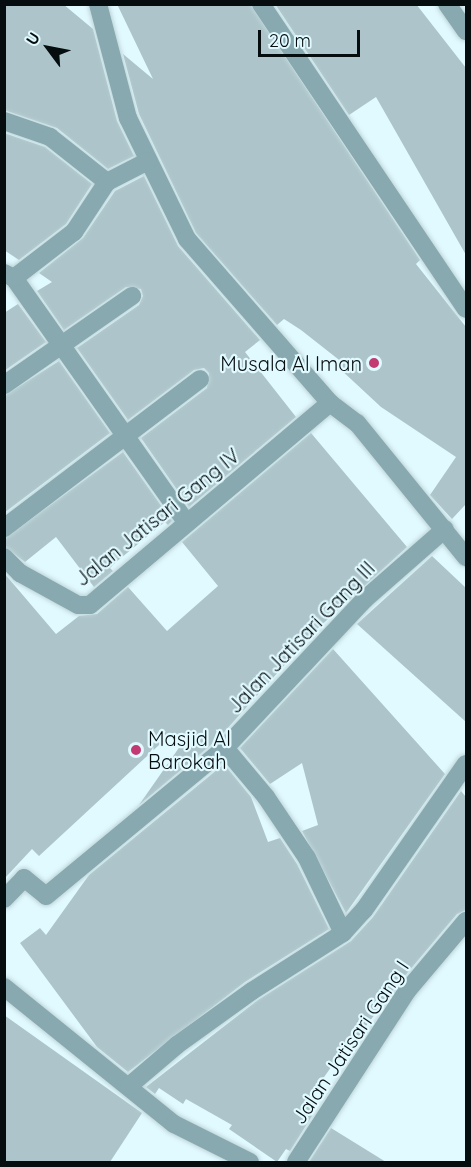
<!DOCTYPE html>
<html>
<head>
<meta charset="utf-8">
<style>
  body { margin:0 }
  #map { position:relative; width:471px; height:1167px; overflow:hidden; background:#e1faff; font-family:Quicksand,sans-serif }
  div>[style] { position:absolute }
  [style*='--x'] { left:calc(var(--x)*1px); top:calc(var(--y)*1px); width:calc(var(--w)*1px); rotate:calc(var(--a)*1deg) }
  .building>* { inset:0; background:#adc5ca }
  .roads { filter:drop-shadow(0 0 2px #bed4d9) drop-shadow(0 0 2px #bed4d9) }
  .minor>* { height:18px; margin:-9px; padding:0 9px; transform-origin:9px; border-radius:9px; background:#87a9af }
  .dots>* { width:16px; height:16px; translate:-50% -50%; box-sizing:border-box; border:3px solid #e1faff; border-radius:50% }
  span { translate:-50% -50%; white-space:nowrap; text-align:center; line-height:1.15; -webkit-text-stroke:4.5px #e1faff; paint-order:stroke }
  .poi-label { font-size:20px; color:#050d0f }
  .right { translate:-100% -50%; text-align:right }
  .left { translate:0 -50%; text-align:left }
  .street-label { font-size:20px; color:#050d0f }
  .frame { position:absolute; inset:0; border:6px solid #050d0f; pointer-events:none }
  .north { position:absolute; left:18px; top:18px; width:60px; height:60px; -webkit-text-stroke:4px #e1faff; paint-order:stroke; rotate:302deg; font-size:16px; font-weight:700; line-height:24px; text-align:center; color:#050d0f }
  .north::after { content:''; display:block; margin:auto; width:21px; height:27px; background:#050d0f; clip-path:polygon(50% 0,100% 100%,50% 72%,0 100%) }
  .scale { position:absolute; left:258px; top:30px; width:102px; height:27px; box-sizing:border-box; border:3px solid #050d0f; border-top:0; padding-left:8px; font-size:18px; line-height:21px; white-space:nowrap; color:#050d0f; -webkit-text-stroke:4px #e1faff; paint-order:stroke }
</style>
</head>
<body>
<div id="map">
  <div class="building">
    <div style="clip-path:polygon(4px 4px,63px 4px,93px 29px,117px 121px,134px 156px,108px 169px,57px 128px,4px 110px)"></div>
    <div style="clip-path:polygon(117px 4px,250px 4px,420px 260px,416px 264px,466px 327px,466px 504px,452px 519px,430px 495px,456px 457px,381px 407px,339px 368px,343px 363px,301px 330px,284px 319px,277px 325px,196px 233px,139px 114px,123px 54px,153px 79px)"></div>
    <div style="clip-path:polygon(275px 4px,416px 4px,466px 68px,466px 255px,376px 97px,349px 115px)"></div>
    <div style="clip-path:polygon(4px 133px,45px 147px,92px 184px,66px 224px,19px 260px,4px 250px)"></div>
    <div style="clip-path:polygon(144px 176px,178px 246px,260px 340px,245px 352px,296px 417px,189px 507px,141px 438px,207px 388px,209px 373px,204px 368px,194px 370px,128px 420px,77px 348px,139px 305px,143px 296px,141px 289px,126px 287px,64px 330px,37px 291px,52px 282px,39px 273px,83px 238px,115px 191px)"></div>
    <div style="clip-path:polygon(18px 304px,46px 342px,4px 371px,4px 313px)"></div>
    <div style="clip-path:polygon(59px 361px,110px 433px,4px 513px,4px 396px)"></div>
    <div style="clip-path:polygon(311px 433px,407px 547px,316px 630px,217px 740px,139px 805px,183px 742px,172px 733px,39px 856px,32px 849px,4px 879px,4px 573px,56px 634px,79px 616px,97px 614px,128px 587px,167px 631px,218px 586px,182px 542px)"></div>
    <div style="clip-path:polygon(123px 452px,172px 521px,168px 525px,165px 522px,116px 562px,110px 568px,113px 571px,94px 587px,56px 537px,25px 562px,4px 546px,4px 539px)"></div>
    <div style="clip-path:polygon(432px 556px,466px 588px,466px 722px,357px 624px)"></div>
    <div style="clip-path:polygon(333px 649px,445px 774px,346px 913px,302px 831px,318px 825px,302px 763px,270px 784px,240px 748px)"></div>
    <div style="clip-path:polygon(224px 764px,251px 797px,268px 842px,280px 838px,297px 864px,329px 929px,245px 982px,128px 1072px,97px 1047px,20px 943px,40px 928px,46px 935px,89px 875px)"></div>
    <div style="clip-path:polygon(461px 791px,466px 797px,466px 910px,457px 914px,398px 984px,366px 1026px,367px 1033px,342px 1046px,344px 1049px,312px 1094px,318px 1098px,308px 1114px,312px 1116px,290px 1151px,286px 1149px,277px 1162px,229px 1129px,232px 1125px,186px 1099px,183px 1104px,159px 1088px,155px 1094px,146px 1087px,258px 1000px,351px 941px,373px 917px)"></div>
    <div style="clip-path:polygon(4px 1015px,142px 1113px,110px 1162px,4px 1162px)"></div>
    <div style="clip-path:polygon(331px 1128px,386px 1162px,309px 1162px)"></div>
  </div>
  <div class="roads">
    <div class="minor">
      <div style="--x:98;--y:4;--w:118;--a:75.3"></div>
      <div style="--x:128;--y:118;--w:135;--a:64"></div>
      <div style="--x:187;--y:239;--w:218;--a:48.9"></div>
      <div style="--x:330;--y:403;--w:34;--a:37"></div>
      <div style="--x:357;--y:423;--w:173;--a:50.9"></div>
      <div style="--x:261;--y:4;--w:367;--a:56.1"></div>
      <div style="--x:447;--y:4;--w:33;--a:55"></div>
      <div style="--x:4;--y:121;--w:49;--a:19.2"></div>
      <div style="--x:50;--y:137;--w:73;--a:38.3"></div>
      <div style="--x:4;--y:273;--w:11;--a:27"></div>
      <div style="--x:14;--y:278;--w:299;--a:54.8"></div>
      <div style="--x:14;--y:278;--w:76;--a:-37.5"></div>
      <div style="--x:74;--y:232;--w:60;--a:-56.6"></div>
      <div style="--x:107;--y:182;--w:46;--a:-27.1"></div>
      <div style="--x:4;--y:385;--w:156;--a:-34.8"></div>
      <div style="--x:4;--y:528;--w:246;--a:-37.2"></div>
      <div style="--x:4;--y:557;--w:23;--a:45"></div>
      <div style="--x:20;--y:573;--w:66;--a:28.9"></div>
      <div style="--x:78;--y:605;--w:12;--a:0"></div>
      <div style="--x:90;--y:605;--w:314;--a:-40.1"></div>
      <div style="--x:225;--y:748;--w:64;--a:50.1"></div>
      <div style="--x:266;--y:797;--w:73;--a:56.1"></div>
      <div style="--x:307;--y:858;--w:83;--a:64.4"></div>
      <div style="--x:4;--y:899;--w:29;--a:-46"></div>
      <div style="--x:24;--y:878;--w:28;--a:39"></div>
      <div style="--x:46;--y:896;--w:232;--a:-39.6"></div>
      <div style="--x:225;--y:748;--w:204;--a:-46.8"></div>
      <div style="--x:365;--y:599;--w:106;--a:-41.2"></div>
      <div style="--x:4;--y:987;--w:218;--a:38.9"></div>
      <div style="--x:174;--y:1124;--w:85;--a:26.6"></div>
      <div style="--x:129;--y:1086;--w:63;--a:-40.5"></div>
      <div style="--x:177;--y:1045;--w:92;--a:-35.8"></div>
      <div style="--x:252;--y:991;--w:108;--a:-32.5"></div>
      <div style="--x:343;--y:933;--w:31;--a:-48"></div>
      <div style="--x:364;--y:910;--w:178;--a:-55.1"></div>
      <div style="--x:296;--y:1162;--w:204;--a:-57"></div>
      <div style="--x:407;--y:991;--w:92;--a:-49.9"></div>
    </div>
  </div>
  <div class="dots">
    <div style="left:374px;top:363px;background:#c33972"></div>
    <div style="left:136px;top:750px;background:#c33972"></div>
  </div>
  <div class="poi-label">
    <span class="right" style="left:362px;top:363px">Musala Al Iman</span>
    <span class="left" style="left:148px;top:750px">Masjid Al<br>Barokah</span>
  </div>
  <div class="street-label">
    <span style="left:157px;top:517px;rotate:-39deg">Jalan Jatisari Gang IV</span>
    <span style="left:301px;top:637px;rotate:-46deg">Jalan Jatisari Gang III</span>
    <span style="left:350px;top:1042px;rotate:-56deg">Jalan Jatisari Gang I</span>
  </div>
  <div class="frame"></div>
  <div class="north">U</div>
  <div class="scale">20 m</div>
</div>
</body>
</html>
